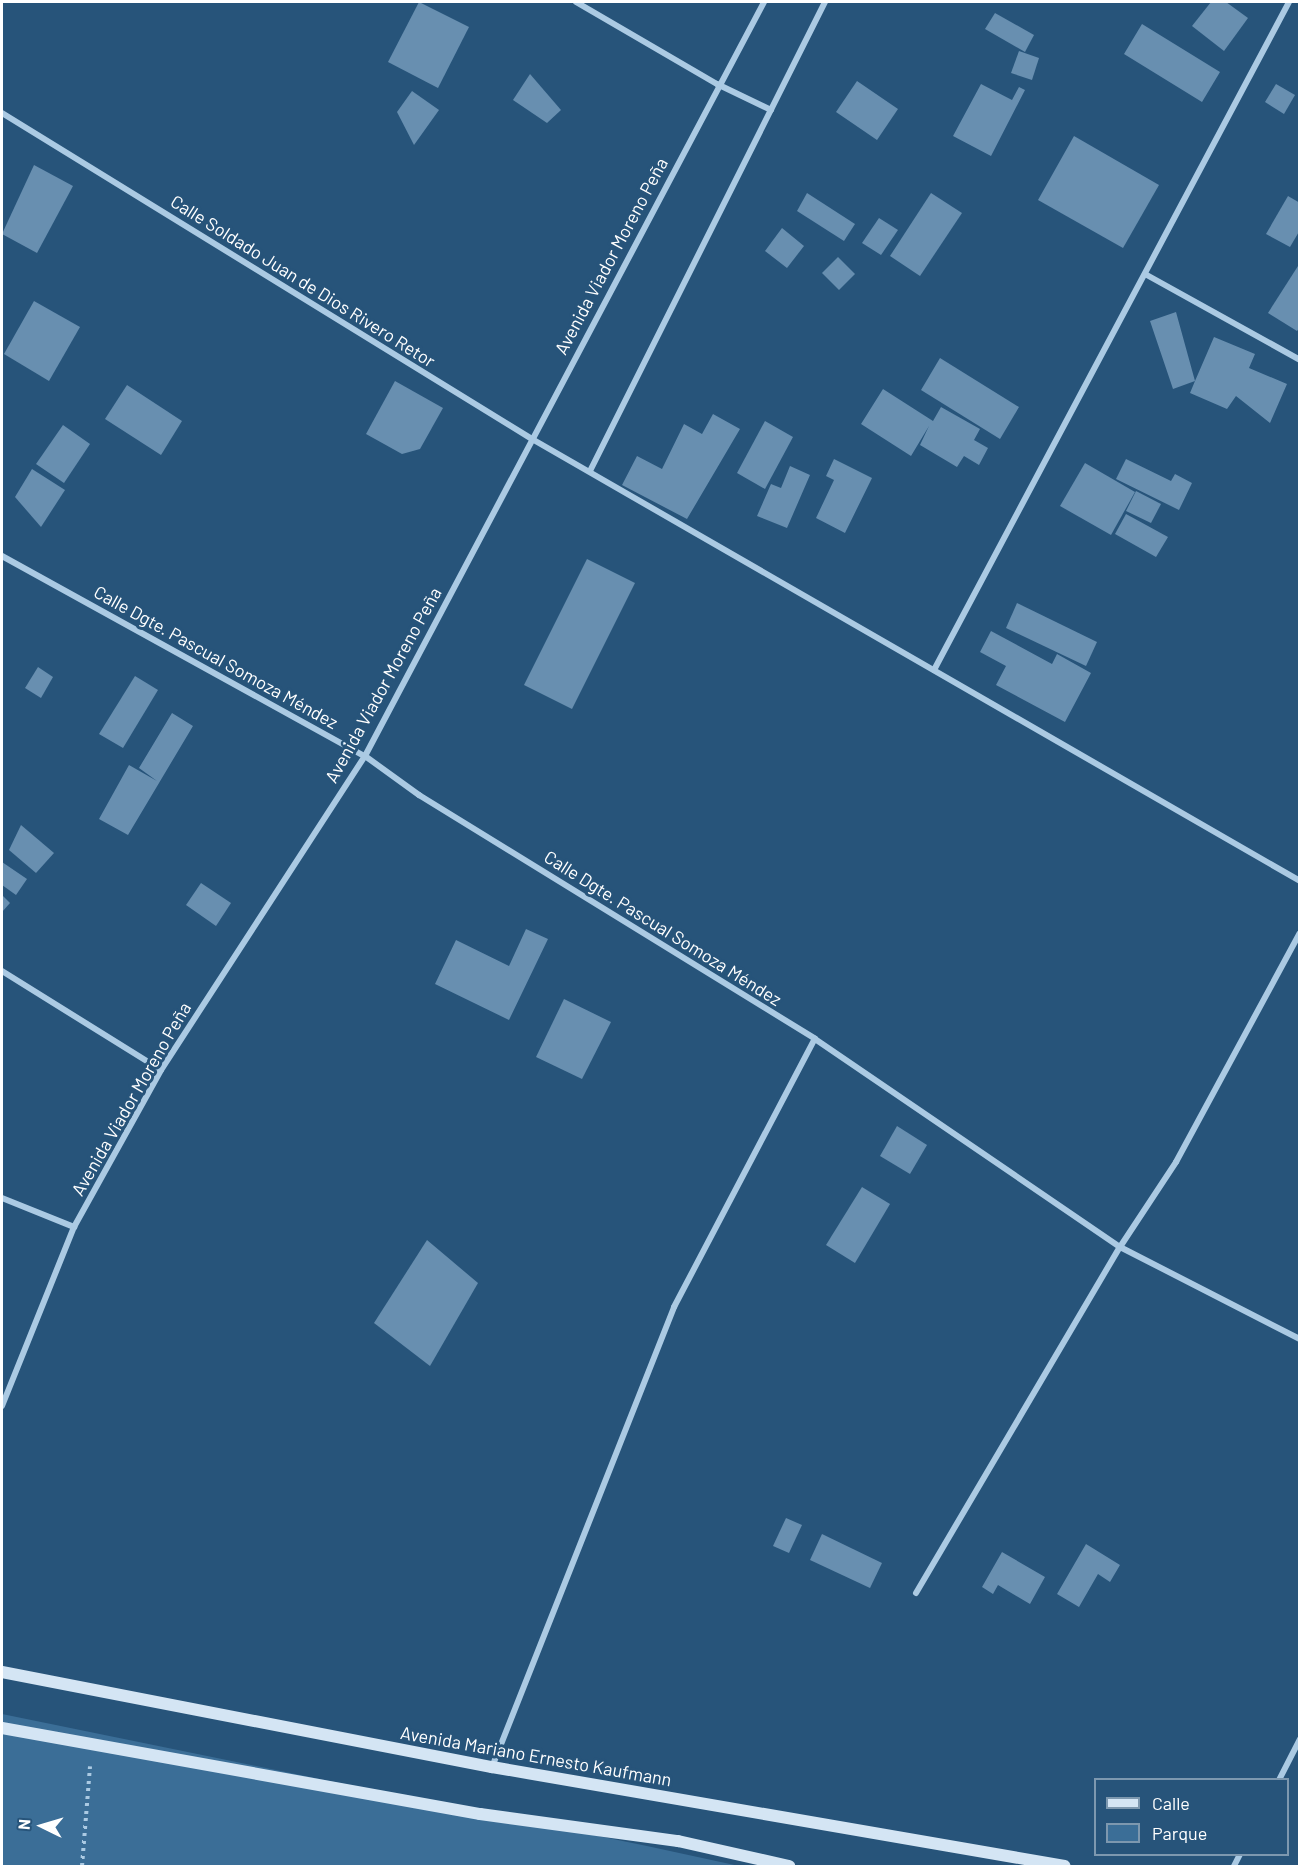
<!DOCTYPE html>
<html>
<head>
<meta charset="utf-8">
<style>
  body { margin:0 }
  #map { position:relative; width:1301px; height:1868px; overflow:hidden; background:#27547a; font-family:Barlow,sans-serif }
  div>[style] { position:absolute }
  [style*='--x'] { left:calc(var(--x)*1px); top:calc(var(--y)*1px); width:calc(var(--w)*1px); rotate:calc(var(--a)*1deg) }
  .green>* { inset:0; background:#3b6e97 }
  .building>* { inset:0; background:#688fb0 }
  .path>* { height:4px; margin-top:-2px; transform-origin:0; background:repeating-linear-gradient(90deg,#abcae3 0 3px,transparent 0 7.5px) }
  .street>* { height:6px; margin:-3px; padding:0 3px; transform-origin:3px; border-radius:3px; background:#abcae3 }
  .secondary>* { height:12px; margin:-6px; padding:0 6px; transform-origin:6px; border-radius:6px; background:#d4e5f4 }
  span { translate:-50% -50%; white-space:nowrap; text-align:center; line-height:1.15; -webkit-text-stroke:6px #27547a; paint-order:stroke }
  .street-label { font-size:18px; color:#fff }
  .frame { position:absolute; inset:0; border:3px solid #fff; pointer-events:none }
  .legend { position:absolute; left:1094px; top:1778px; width:195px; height:78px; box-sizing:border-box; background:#27547a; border:2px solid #7d98af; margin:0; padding:8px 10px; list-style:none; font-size:18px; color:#fff }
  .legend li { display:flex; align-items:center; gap:12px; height:30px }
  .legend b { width:30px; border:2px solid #7d98af }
  .north { position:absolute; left:12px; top:1796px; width:60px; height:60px; -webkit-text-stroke:4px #27547a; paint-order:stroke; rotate:275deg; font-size:16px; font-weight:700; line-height:24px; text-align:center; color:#fff }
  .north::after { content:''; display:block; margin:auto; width:21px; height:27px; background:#fff; clip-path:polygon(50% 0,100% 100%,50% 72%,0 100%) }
</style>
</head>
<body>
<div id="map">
  <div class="green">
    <div style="clip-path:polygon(2px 1714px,647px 1846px,739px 1866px,2px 1866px)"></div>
  </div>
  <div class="building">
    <div style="clip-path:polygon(419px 2px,469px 27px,438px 88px,388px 62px)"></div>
    <div style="clip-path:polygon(1211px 2px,1226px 2px,1248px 18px,1224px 51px,1192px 26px)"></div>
    <div style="clip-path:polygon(995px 13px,1034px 35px,1025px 52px,985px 29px)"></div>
    <div style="clip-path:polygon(1142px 24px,1220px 72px,1202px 102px,1124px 54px)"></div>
    <div style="clip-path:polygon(1019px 51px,1039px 58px,1032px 80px,1011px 73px)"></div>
    <div style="clip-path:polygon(530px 74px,561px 110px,547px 123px,513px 100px)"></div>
    <div style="clip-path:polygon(857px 81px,898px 109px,877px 140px,836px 112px)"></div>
    <div style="clip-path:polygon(981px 84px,1012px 100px,1019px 87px,1025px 90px,991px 156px,953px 136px)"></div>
    <div style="clip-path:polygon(1276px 84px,1295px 95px,1284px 114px,1265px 102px)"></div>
    <div style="clip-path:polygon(412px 91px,439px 110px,414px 145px,397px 112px)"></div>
    <div style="clip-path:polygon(1074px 136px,1159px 185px,1123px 248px,1038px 200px)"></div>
    <div style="clip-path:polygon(34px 165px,73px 186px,37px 253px,2px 234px)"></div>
    <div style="clip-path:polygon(807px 193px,855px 224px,844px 241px,797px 211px)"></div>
    <div style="clip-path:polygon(931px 193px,962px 213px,920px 276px,890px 256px)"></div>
    <div style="clip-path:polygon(1288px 196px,1300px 203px,1300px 230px,1290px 247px,1266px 234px)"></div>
    <div style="clip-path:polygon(879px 218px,898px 230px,881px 255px,862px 243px)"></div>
    <div style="clip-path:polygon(782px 228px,804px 246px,787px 268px,765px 251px)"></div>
    <div style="clip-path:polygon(838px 257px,855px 274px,839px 290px,822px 273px)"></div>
    <div style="clip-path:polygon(1298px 266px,1300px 327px,1297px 331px,1268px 313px)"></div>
    <div style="clip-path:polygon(34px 301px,80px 327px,49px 381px,4px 354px)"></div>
    <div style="clip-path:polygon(1176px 312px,1195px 381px,1214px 337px,1255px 354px,1249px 368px,1287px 384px,1270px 423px,1236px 396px,1227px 409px,1190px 393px,1195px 381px,1173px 389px,1150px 321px)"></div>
    <div style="clip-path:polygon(940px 358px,1019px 407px,1000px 439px,921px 390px)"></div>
    <div style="clip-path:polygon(395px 381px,443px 408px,420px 449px,402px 454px,366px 434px)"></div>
    <div style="clip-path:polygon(127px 385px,182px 421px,161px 455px,105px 419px)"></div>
    <div style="clip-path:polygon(883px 389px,933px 421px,941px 407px,980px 429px,974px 440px,988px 448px,979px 465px,964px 456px,957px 467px,920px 445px,929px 426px,911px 456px,861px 424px)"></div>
    <div style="clip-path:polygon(713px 414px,740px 429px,687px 519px,622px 485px,637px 456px,662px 469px,684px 424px,702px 434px)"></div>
    <div style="clip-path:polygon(765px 421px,793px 437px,765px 489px,737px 473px)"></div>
    <div style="clip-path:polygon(63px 425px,90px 444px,64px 483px,36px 464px)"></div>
    <div style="clip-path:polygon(834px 459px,872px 478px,845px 533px,816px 518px,834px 480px,826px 476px)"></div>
    <div style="clip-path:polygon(1126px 459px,1171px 481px,1175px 474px,1192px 483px,1179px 510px,1116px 479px)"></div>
    <div style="clip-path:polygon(1085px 463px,1135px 492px,1111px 535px,1060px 506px)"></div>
    <div style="clip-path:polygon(790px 466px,810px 475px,787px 528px,757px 516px,771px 484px,781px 488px)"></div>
    <div style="clip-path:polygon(32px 469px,65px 490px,41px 527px,15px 497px)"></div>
    <div style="clip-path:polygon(1136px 491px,1161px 504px,1151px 523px,1126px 511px)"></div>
    <div style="clip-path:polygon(1126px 514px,1168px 537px,1156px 557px,1115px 534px)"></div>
    <div style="clip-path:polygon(587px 559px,635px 583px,572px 709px,524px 685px)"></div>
    <div style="clip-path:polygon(1017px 603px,1097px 642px,1086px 666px,1006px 628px)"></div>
    <div style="clip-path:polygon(991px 631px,1052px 664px,1057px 654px,1091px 673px,1065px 722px,996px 685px,1006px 666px,980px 652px)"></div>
    <div style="clip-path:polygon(38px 667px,53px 677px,41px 698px,25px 688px)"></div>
    <div style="clip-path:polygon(135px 676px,158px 690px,123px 748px,99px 734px)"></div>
    <div style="clip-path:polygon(172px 713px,193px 726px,128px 835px,99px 819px,129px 765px,157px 781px,139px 768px)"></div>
    <div style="clip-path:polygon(21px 825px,54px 853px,36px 873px,9px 850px)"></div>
    <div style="clip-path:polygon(2px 862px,27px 879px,16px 895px,2px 885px)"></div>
    <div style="clip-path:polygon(201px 883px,231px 903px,216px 926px,186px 905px)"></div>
    <div style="clip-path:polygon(2px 895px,10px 903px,2px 912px)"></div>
    <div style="clip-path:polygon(526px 929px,548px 939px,509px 1020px,435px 984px,456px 940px,509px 966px)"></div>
    <div style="clip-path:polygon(564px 999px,611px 1022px,582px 1079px,536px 1057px)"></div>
    <div style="clip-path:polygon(897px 1126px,927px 1145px,910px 1174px,880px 1156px)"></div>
    <div style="clip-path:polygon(862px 1187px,890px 1204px,855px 1263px,826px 1245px)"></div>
    <div style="clip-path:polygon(427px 1240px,478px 1283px,430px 1366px,374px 1323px)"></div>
    <div style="clip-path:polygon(786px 1518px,802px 1525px,789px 1553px,773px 1546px)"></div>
    <div style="clip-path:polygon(822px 1534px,882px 1563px,870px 1588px,810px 1560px)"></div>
    <div style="clip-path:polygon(1086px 1544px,1120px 1565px,1110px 1582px,1098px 1574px,1079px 1607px,1057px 1594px)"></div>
    <div style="clip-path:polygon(1002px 1552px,1045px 1577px,1030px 1604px,998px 1585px,993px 1594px,982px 1587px)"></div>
  </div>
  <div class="path">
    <div style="--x:82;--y:1866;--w:100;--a:-85.4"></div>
  </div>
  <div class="street">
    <div style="--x:576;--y:2;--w:163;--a:30.2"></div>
    <div style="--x:717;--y:84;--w:60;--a:25.7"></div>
    <div style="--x:2;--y:113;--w:622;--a:31.6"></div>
    <div style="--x:532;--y:439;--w:886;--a:29.92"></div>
    <div style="--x:1145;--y:274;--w:177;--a:29"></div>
    <div style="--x:590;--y:471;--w:525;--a:-63.39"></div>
    <div style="--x:2;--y:556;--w:414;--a:28.9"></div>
    <div style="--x:365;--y:756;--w:67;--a:35.8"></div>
    <div style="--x:419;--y:795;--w:465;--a:31.6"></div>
    <div style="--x:815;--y:1039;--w:369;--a:34.3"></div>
    <div style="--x:1120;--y:1247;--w:202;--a:27.1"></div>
    <div style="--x:934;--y:670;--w:756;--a:-62.01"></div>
    <div style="--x:2;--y:971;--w:187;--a:31.9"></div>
    <div style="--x:2;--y:1198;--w:78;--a:21.9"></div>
    <div style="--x:2;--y:1406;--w:193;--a:-68.1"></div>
    <div style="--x:74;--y:1227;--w:179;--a:-61"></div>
    <div style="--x:161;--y:1070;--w:374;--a:-57"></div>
    <div style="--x:365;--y:756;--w:853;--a:-62.11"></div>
    <div style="--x:916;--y:1593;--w:402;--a:-59.5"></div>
    <div style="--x:1120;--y:1247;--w:102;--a:-56.6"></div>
    <div style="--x:1176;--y:1162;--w:260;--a:-61.6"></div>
    <div style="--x:492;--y:1767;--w:495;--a:-68.4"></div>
    <div style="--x:674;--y:1307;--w:303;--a:-62.3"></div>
    <div style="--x:1279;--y:1780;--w:46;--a:-62.9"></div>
    <div style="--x:1234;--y:1866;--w:13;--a:-63"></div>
  </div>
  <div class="secondary">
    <div style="--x:2;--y:1672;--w:499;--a:11"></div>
    <div style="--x:492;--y:1767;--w:581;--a:9.8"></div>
    <div style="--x:2;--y:1728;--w:486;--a:10.2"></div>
    <div style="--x:480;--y:1814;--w:200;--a:7.8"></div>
    <div style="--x:678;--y:1841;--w:114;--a:12.7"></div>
  </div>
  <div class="street-label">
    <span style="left:611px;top:256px;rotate:-62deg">Avenida Viador Moreno Peña</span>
    <span style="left:303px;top:281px;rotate:32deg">Calle Soldado Juan de Dios Rivero Retor</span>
    <span style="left:216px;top:657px;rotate:29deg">Calle Dgte. Pascual Somoza Méndez</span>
    <span style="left:383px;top:685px;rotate:-61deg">Avenida Viador Moreno Peña</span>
    <span style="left:663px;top:928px;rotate:32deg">Calle Dgte. Pascual Somoza Méndez</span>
    <span style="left:131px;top:1099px;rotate:-60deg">Avenida Viador Moreno Peña</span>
    <span style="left:536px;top:1756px;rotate:10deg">Avenida Mariano Ernesto Kaufmann</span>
  </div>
  <div class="frame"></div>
  <ul class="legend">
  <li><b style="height:8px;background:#d4e5f4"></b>Calle</li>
  <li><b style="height:16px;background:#3b6e97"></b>Parque</li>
  </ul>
  <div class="north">N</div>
</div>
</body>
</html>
